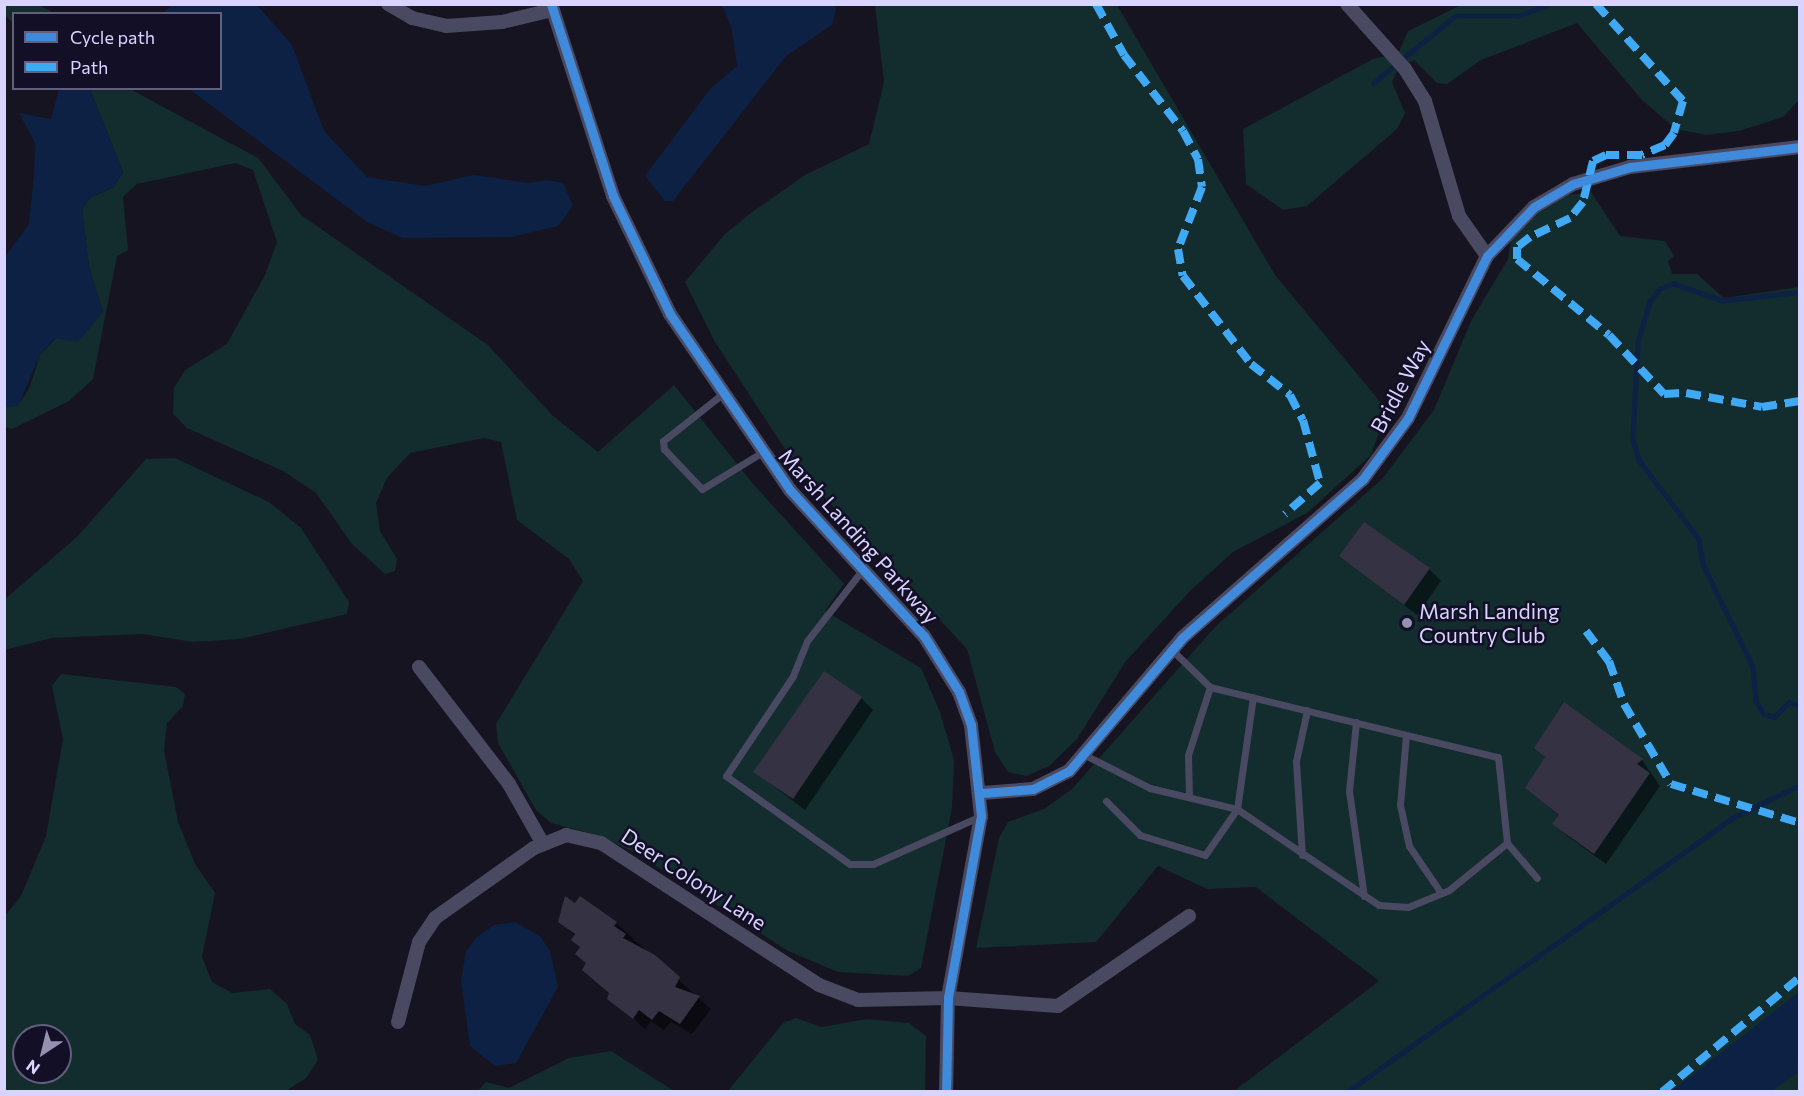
<!DOCTYPE html>
<html>
<head>
<meta charset="utf-8">
<style>
  body { margin:0 }
  #map { position:relative; width:1804px; height:1096px; overflow:hidden; background:#161421; font-family:Commissioner,sans-serif }
  div>[style] { position:absolute }
  [style*='--x'] { left:calc(var(--x)*1px); top:calc(var(--y)*1px); width:calc(var(--w)*1px); rotate:calc(var(--a)*1deg) }
  .green>* { inset:0; background:#132c2d }
  .water>* { inset:0; background:#0d2144 }
  .shadow>* { inset:0; background:#0007 }
  .stream>* { height:4.5px; margin:-2.25px; padding:0 2.25px; transform-origin:2.25px; border-radius:2.25px; background:#0d2144 }
  .building>* { inset:0; background:#343243 }
  .lane>* { height:7px; margin:-3.5px; padding:0 3.5px; transform-origin:3.5px; border-radius:3.5px; background:#4a4962 }
  .street>* { height:14px; margin:-7px; padding:0 7px; transform-origin:7px; border-radius:7px; background:#4a4962 }
  .quiet>* { height:8px; margin-top:-4px; transform-origin:0; background:repeating-linear-gradient(90deg,#3fa9f5 0 15px,transparent 0 23px) }
  .cycleway>* { height:9px; margin:-4.5px; padding:0 4.5px; transform-origin:4.5px; border-radius:4.5px; background:#408adc }
  .dots>* { width:16px; height:16px; translate:-50% -50%; box-sizing:border-box; border:3px solid #130f26; border-radius:50% }
  span { translate:-50% -50%; white-space:nowrap; text-align:center; line-height:1.15; -webkit-text-stroke:5px #130f26; paint-order:stroke }
  .street-label { font-size:21px; color:#d9d4ff }
  .poi-label { font-size:21px; color:#d9d4ff }
  .left { translate:0 -50%; text-align:left }
  .frame { position:absolute; inset:0; border:6px solid #d9d4ff; pointer-events:none }
  .legend { position:absolute; left:12px; top:12px; width:210px; height:78px; box-sizing:border-box; background:#130f26; border:2px solid #625e7d; margin:0; padding:8px 10px; list-style:none; font-size:18px; color:#d9d4ff }
  .legend li { display:flex; align-items:center; gap:12px; height:30px }
  .legend b { width:30px; border:2px solid #625e7d }
  .north { position:absolute; left:12px; top:1024px; width:60px; height:60px; box-sizing:border-box; background:#130f26; border:2px solid #625e7d; border-radius:50%; rotate:215deg; font-size:16px; font-weight:700; line-height:24px; text-align:center; color:#d9d4ff }
  .north::after { content:''; display:block; margin:auto; width:21px; height:27px; background:#9591b1; clip-path:polygon(50% 0,100% 100%,50% 72%,0 100%) }
</style>
</head>
<body>
<div id="map">
  <div class="green">
    <div style="clip-path:polygon(4px 5px,39px 5px,54px 13px,14px 14px,13px 23px,5px 15px)"></div>
    <div style="clip-path:polygon(875px 5px,1117px 5px,1275px 275px,1387px 410px,1371px 455px,1307px 513px,1233px 552px,1190px 591px,1126px 661px,1077px 739px,1049px 766px,1026px 776px,1008px 772px,995px 752px,967px 649px,798px 469px,715px 342px,685px 282px,725px 234px,751px 213px,805px 175px,869px 144px,884px 82px)"></div>
    <div style="clip-path:polygon(1461px 5px,1799px 5px,1799px 100px,1783px 117px,1739px 131px,1706px 135px,1676px 129px,1642px 100px,1577px 23px,1481px 60px,1447px 84px,1437px 83px,1414px 60px,1398px 69px,1392px 82px,1405px 113px,1397px 129px,1307px 206px,1283px 210px,1246px 184px,1243px 129px,1373px 59px,1398px 54px,1408px 31px)"></div>
    <div style="clip-path:polygon(90px 89px,130px 89px,258px 158px,301px 215px,488px 345px,552px 415px,598px 452px,674px 385px,754px 485px,844px 584px,825px 611px,921px 668px,940px 712px,954px 760px,952px 808px,921px 968px,908px 976px,838px 972px,788px 951px,636px 853px,597px 835px,551px 823px,536px 810px,498px 743px,496px 724px,583px 581px,569px 559px,517px 520px,501px 442px,484px 438px,410px 453px,387px 478px,376px 503px,380px 531px,397px 559px,395px 571px,385px 574px,352px 544px,316px 493px,283px 471px,187px 428px,173px 414px,174px 388px,185px 370px,227px 344px,265px 275px,277px 242px,253px 170px,235px 163px,137px 184px,123px 197px,128px 250px,117px 256px,93px 379px,69px 401px,12px 429px,5px 427px,5px 407px,18px 405px,29px 389px,40px 355px,56px 338px,103px 312px,89px 267px,82px 209px,90px 198px,114px 187px,123px 172px)"></div>
    <div style="clip-path:polygon(1591px 192px,1620px 236px,1665px 241px,1674px 256px,1668px 261px,1672px 274px,1697px 274px,1724px 298px,1799px 287px,1799px 1091px,1234px 1091px,1379px 981px,1256px 887px,1207px 889px,1158px 866px,1096px 942px,976px 948px,999px 838px,1008px 822px,1044px 809px,1072px 789px,1215px 627px,1382px 479px,1434px 410px,1471px 321px,1508px 259px,1511px 239px,1543px 208px,1569px 195px)"></div>
    <div style="clip-path:polygon(175px 458px,269px 502px,301px 528px,349px 602px,347px 614px,240px 639px,193px 642px,142px 634px,51px 638px,5px 650px,5px 599px,78px 536px,146px 459px)"></div>
    <div style="clip-path:polygon(evenodd,61px 674px,176px 687px,185px 694px,183px 706px,167px 723px,164px 750px,178px 822px,195px 864px,215px 893px,202px 957px,212px 982px,232px 993px,270px 989px,287px 1004px,295px 1024px,310px 1035px,318px 1060px,306px 1078px,286px 1091px,5px 1091px,5px 916px,21px 896px,46px 836px,63px 739px,52px 686px,61px 674px,24px 1036px,60px 1036px,60px 1072px,24px 1072px,24px 1036px)"></div>
    <div style="clip-path:polygon(796px 1018px,822px 1027px,867px 1019px,909px 1023px,926px 1036px,925px 1091px,728px 1091px,783px 1023px)"></div>
    <div style="clip-path:polygon(611px 1051px,674px 1091px,478px 1091px,486px 1082px,509px 1088px,569px 1058px)"></div>
  </div>
  <div class="water">
    <div style="clip-path:polygon(257px 5px,292px 45px,324px 131px,367px 177px,425px 186px,474px 175px,529px 183px,547px 180px,563px 183px,573px 206px,558px 226px,511px 237px,403px 238px,367px 222px,189px 89px,220px 88px,220px 14px,163px 13px,172px 5px)"></div>
    <div style="clip-path:polygon(722px 5px,835px 5px,836px 10px,832px 25px,786px 56px,673px 201px,665px 201px,645px 176px,710px 89px,737px 66px,732px 29px)"></div>
    <div style="clip-path:polygon(59px 89px,90px 89px,123px 172px,114px 187px,90px 198px,82px 209px,89px 267px,103px 312px,78px 342px,55px 338px,40px 355px,18px 406px,5px 407px,5px 257px,29px 224px,34px 175px,35px 143px,19px 113px,51px 119px)"></div>
    <div style="clip-path:polygon(515px 922px,540px 936px,550px 951px,558px 987px,516px 1063px,495px 1066px,470px 1046px,461px 981px,466px 951px,477px 937px,494px 925px)"></div>
    <div style="clip-path:polygon(1799px 992px,1797px 1073px,1772px 1091px,1672px 1091px)"></div>
  </div>
  <div class="shadow">
    <div style="clip-path:polygon(1341px 556px,1429px 569px,1441px 581px,1417px 615px)"></div>
    <div style="clip-path:polygon(861px 698px,873px 710px,805px 810px,755px 772px)"></div>
    <div style="clip-path:polygon(1564px 704px,1642px 760px,1660px 786px,1606px 864px,1566px 835px,1554px 823px,1559px 816px,1527px 788px,1546px 758px,1536px 748px)"></div>
    <div style="clip-path:polygon(560px 921px,616px 923px,711px 1009px,692px 1034px,671px 1022px,664px 1030px,651px 1021px,645px 1030px,584px 969px,588px 964px,575px 936px)"></div>
  </div>
  <div class="stream">
    <div style="--x:1373;--y:83;--w:106;--a:-39.3"></div>
    <div style="--x:1455;--y:16;--w:63;--a:0"></div>
    <div style="--x:1518;--y:16;--w:33;--a:-21"></div>
    <div style="--x:1795;--y:293;--w:72;--a:173.7"></div>
    <div style="--x:1723;--y:301;--w:52;--a:-160.9"></div>
    <div style="--x:1674;--y:284;--w:15;--a:160"></div>
    <div style="--x:1660;--y:289;--w:16;--a:128"></div>
    <div style="--x:1650;--y:302;--w:42;--a:106.7"></div>
    <div style="--x:1638;--y:342;--w:97;--a:93"></div>
    <div style="--x:1633;--y:439;--w:22;--a:74"></div>
    <div style="--x:1639;--y:460;--w:99;--a:52.8"></div>
    <div style="--x:1699;--y:539;--w:25;--a:81"></div>
    <div style="--x:1703;--y:564;--w:114;--a:64.1"></div>
    <div style="--x:1753;--y:667;--w:33;--a:85"></div>
    <div style="--x:1756;--y:700;--w:16;--a:60"></div>
    <div style="--x:1764;--y:714;--w:10;--a:17"></div>
    <div style="--x:1774;--y:717;--w:21;--a:-45"></div>
    <div style="--x:1789;--y:702;--w:12;--a:20"></div>
    <div style="--x:1347;--y:1092;--w:477;--a:-35.4"></div>
    <div style="--x:1736;--y:816;--w:71;--a:-25.8"></div>
  </div>
  <div class="building">
    <div style="clip-path:polygon(1364px 522px,1430px 568px,1404px 605px,1339px 556px)"></div>
    <div style="clip-path:polygon(824px 671px,862px 697px,793px 799px,753px 772px)"></div>
    <div style="clip-path:polygon(1564px 702px,1643px 759px,1637px 764px,1650px 773px,1594px 854px,1552px 824px,1559px 815px,1525px 788px,1545px 757px,1534px 748px)"></div>
    <div style="clip-path:polygon(565px 896px,575px 903px,580px 896px,617px 922px,614px 926px,626px 934px,623px 938px,655px 955px,680px 977px,675px 987px,700px 996px,680px 1024px,659px 1011px,652px 1020px,639px 1010px,633px 1019px,607px 999px,609px 993px,582px 970px,586px 963px,575px 954px,580px 947px,571px 940px,575px 934px,558px 922px)"></div>
  </div>
  <div class="lane">
    <div style="--x:721;--y:395;--w:74;--a:141.6"></div>
    <div style="--x:663;--y:441;--w:8;--a:83"></div>
    <div style="--x:664;--y:449;--w:55;--a:46.5"></div>
    <div style="--x:702;--y:489;--w:69;--a:-31.4"></div>
    <div style="--x:863;--y:569;--w:91;--a:127.9"></div>
    <div style="--x:807;--y:641;--w:38;--a:112"></div>
    <div style="--x:793;--y:676;--w:120;--a:123.8"></div>
    <div style="--x:726;--y:776;--w:152;--a:35.4"></div>
    <div style="--x:850;--y:864;--w:23;--a:0"></div>
    <div style="--x:873;--y:864;--w:118;--a:-24"></div>
    <div style="--x:1172;--y:650;--w:53;--a:44.2"></div>
    <div style="--x:1210;--y:687;--w:296;--a:13.7"></div>
    <div style="--x:1498;--y:757;--w:86;--a:84"></div>
    <div style="--x:1507;--y:843;--w:46;--a:49.4"></div>
    <div style="--x:1356;--y:722;--w:69;--a:95.8"></div>
    <div style="--x:1349;--y:791;--w:106;--a:81.9"></div>
    <div style="--x:1406;--y:735;--w:70;--a:94.9"></div>
    <div style="--x:1400;--y:805;--w:42;--a:77.6"></div>
    <div style="--x:1409;--y:846;--w:57;--a:55.8"></div>
    <div style="--x:1085;--y:755;--w:73;--a:26.9"></div>
    <div style="--x:1150;--y:788;--w:89;--a:13.6"></div>
    <div style="--x:1237;--y:809;--w:171;--a:34.1"></div>
    <div style="--x:1379;--y:905;--w:29;--a:4"></div>
    <div style="--x:1408;--y:907;--w:44;--a:-22.5"></div>
    <div style="--x:1449;--y:890;--w:75;--a:-39"></div>
    <div style="--x:1189;--y:797;--w:42;--a:-91.4"></div>
    <div style="--x:1188;--y:755;--w:71;--a:-72.1"></div>
    <div style="--x:1106;--y:801;--w:48;--a:45"></div>
    <div style="--x:1140;--y:835;--w:68;--a:17.1"></div>
    <div style="--x:1205;--y:855;--w:56;--a:-55.2"></div>
    <div style="--x:1237;--y:809;--w:113;--a:-81.9"></div>
    <div style="--x:1302;--y:855;--w:94;--a:-93.7"></div>
    <div style="--x:1296;--y:761;--w:52;--a:-77.8"></div>
  </div>
  <div class="street">
    <div style="--x:388;--y:4;--w:28;--a:30"></div>
    <div style="--x:412;--y:18;--w:35;--a:13"></div>
    <div style="--x:446;--y:26;--w:56;--a:-4.1"></div>
    <div style="--x:502;--y:22;--w:51;--a:-13.5"></div>
    <div style="--x:551;--y:4;--w:202;--a:72.1"></div>
    <div style="--x:613;--y:196;--w:131;--a:64.2"></div>
    <div style="--x:670;--y:314;--w:213;--a:55.7"></div>
    <div style="--x:790;--y:490;--w:198;--a:47.5"></div>
    <div style="--x:924;--y:636;--w:66;--a:58"></div>
    <div style="--x:959;--y:692;--w:35;--a:70"></div>
    <div style="--x:971;--y:725;--w:92;--a:83.7"></div>
    <div style="--x:981;--y:816;--w:185;--a:100.3"></div>
    <div style="--x:948;--y:998;--w:94;--a:91.2"></div>
    <div style="--x:1347;--y:4;--w:87;--a:48.3"></div>
    <div style="--x:1405;--y:69;--w:38;--a:58"></div>
    <div style="--x:1425;--y:101;--w:120;--a:73.5"></div>
    <div style="--x:1459;--y:216;--w:49;--a:55"></div>
    <div style="--x:419;--y:667;--w:148;--a:52.4"></div>
    <div style="--x:509;--y:784;--w:69;--a:60.5"></div>
    <div style="--x:982;--y:793;--w:51;--a:-4.5"></div>
    <div style="--x:1033;--y:789;--w:40;--a:-26.6"></div>
    <div style="--x:1069;--y:771;--w:175;--a:-49.6"></div>
    <div style="--x:1182;--y:638;--w:241;--a:-41.3"></div>
    <div style="--x:1363;--y:479;--w:76;--a:-53.6"></div>
    <div style="--x:1408;--y:418;--w:180;--a:-64"></div>
    <div style="--x:1487;--y:256;--w:68;--a:-46.2"></div>
    <div style="--x:1534;--y:207;--w:45;--a:-30.5"></div>
    <div style="--x:1573;--y:184;--w:59;--a:-16.6"></div>
    <div style="--x:1630;--y:167;--w:171;--a:-6.7"></div>
    <div style="--x:398;--y:1022;--w:83;--a:-75.3"></div>
    <div style="--x:419;--y:942;--w:29;--a:-56"></div>
    <div style="--x:435;--y:918;--w:121;--a:-35.3"></div>
    <div style="--x:534;--y:848;--w:35;--a:-22"></div>
    <div style="--x:566;--y:835;--w:36;--a:13"></div>
    <div style="--x:601;--y:843;--w:260;--a:33.1"></div>
    <div style="--x:819;--y:985;--w:42;--a:21"></div>
    <div style="--x:858;--y:1000;--w:90;--a:-1.3"></div>
    <div style="--x:948;--y:998;--w:110;--a:4.2"></div>
    <div style="--x:1058;--y:1006;--w:159;--a:-34.5"></div>
  </div>
  <div class="quiet">
    <div style="--x:1096;--y:4;--w:58;--a:61.2"></div>
    <div style="--x:1124;--y:55;--w:96;--a:52.2"></div>
    <div style="--x:1183;--y:131;--w:32;--a:62"></div>
    <div style="--x:1198;--y:159;--w:28;--a:82"></div>
    <div style="--x:1202;--y:187;--w:66;--a:111.2"></div>
    <div style="--x:1178;--y:249;--w:27;--a:80"></div>
    <div style="--x:1183;--y:276;--w:111;--a:52.3"></div>
    <div style="--x:1251;--y:364;--w:50;--a:38.5"></div>
    <div style="--x:1290;--y:395;--w:28;--a:63"></div>
    <div style="--x:1303;--y:420;--w:65;--a:74.9"></div>
    <div style="--x:1320;--y:483;--w:47;--a:138.5"></div>
    <div style="--x:1596;--y:4;--w:130;--a:48.1"></div>
    <div style="--x:1683;--y:101;--w:33;--a:106"></div>
    <div style="--x:1674;--y:133;--w:15;--a:127"></div>
    <div style="--x:1665;--y:145;--w:25;--a:157"></div>
    <div style="--x:1642;--y:155;--w:36;--a:180"></div>
    <div style="--x:1606;--y:155;--w:14;--a:155"></div>
    <div style="--x:1593;--y:161;--w:42;--a:103.7"></div>
    <div style="--x:1583;--y:202;--w:21;--a:129"></div>
    <div style="--x:1570;--y:218;--w:44;--a:154.6"></div>
    <div style="--x:1530;--y:237;--w:16;--a:142"></div>
    <div style="--x:1517;--y:247;--w:12;--a:90"></div>
    <div style="--x:1517;--y:259;--w:119;--a:39.6"></div>
    <div style="--x:1609;--y:335;--w:81;--a:47"></div>
    <div style="--x:1664;--y:394;--w:22;--a:-3"></div>
    <div style="--x:1686;--y:393;--w:77;--a:10.4"></div>
    <div style="--x:1762;--y:407;--w:38;--a:-9"></div>
    <div style="--x:1586;--y:631;--w:38;--a:53"></div>
    <div style="--x:1609;--y:661;--w:46;--a:70.8"></div>
    <div style="--x:1624;--y:704;--w:93;--a:59.6"></div>
    <div style="--x:1671;--y:784;--w:135;--a:16.8"></div>
    <div style="--x:1662;--y:1092;--w:180;--a:-39.8"></div>
  </div>
  <div class="cycleway">
    <div style="--x:551;--y:4;--w:202;--a:72.1"></div>
    <div style="--x:613;--y:196;--w:131;--a:64.2"></div>
    <div style="--x:670;--y:314;--w:213;--a:55.7"></div>
    <div style="--x:790;--y:490;--w:198;--a:47.5"></div>
    <div style="--x:924;--y:636;--w:66;--a:58"></div>
    <div style="--x:959;--y:692;--w:35;--a:70"></div>
    <div style="--x:971;--y:725;--w:92;--a:83.7"></div>
    <div style="--x:981;--y:816;--w:185;--a:100.3"></div>
    <div style="--x:948;--y:998;--w:94;--a:91.2"></div>
    <div style="--x:982;--y:793;--w:51;--a:-4.5"></div>
    <div style="--x:1033;--y:789;--w:40;--a:-26.6"></div>
    <div style="--x:1069;--y:771;--w:175;--a:-49.6"></div>
    <div style="--x:1182;--y:638;--w:241;--a:-41.3"></div>
    <div style="--x:1363;--y:479;--w:76;--a:-53.6"></div>
    <div style="--x:1408;--y:418;--w:180;--a:-64"></div>
    <div style="--x:1487;--y:256;--w:68;--a:-46.2"></div>
    <div style="--x:1534;--y:207;--w:45;--a:-30.5"></div>
    <div style="--x:1573;--y:184;--w:59;--a:-16.6"></div>
    <div style="--x:1630;--y:167;--w:171;--a:-6.7"></div>
  </div>
  <div class="dots">
    <div style="left:1407px;top:623px;background:#9591b1"></div>
  </div>
  <div class="street-label">
    <span style="left:1400px;top:386px;rotate:-62deg">Bridle Way</span>
    <span style="left:859px;top:536px;rotate:48deg">Marsh Landing Parkway</span>
    <span style="left:694px;top:879px;rotate:33deg">Deer Colony Lane</span>
  </div>
  <div class="poi-label">
    <span class="left" style="left:1419px;top:623px">Marsh Landing<br>Country Club</span>
  </div>
  <div class="frame"></div>
  <ul class="legend">
  <li><b style="height:8px;background:#408adc"></b>Cycle path</li>
  <li><b style="height:8px;background:#3fa9f5"></b>Path</li>
  </ul>
  <div class="north">N</div>
</div>
</body>
</html>
